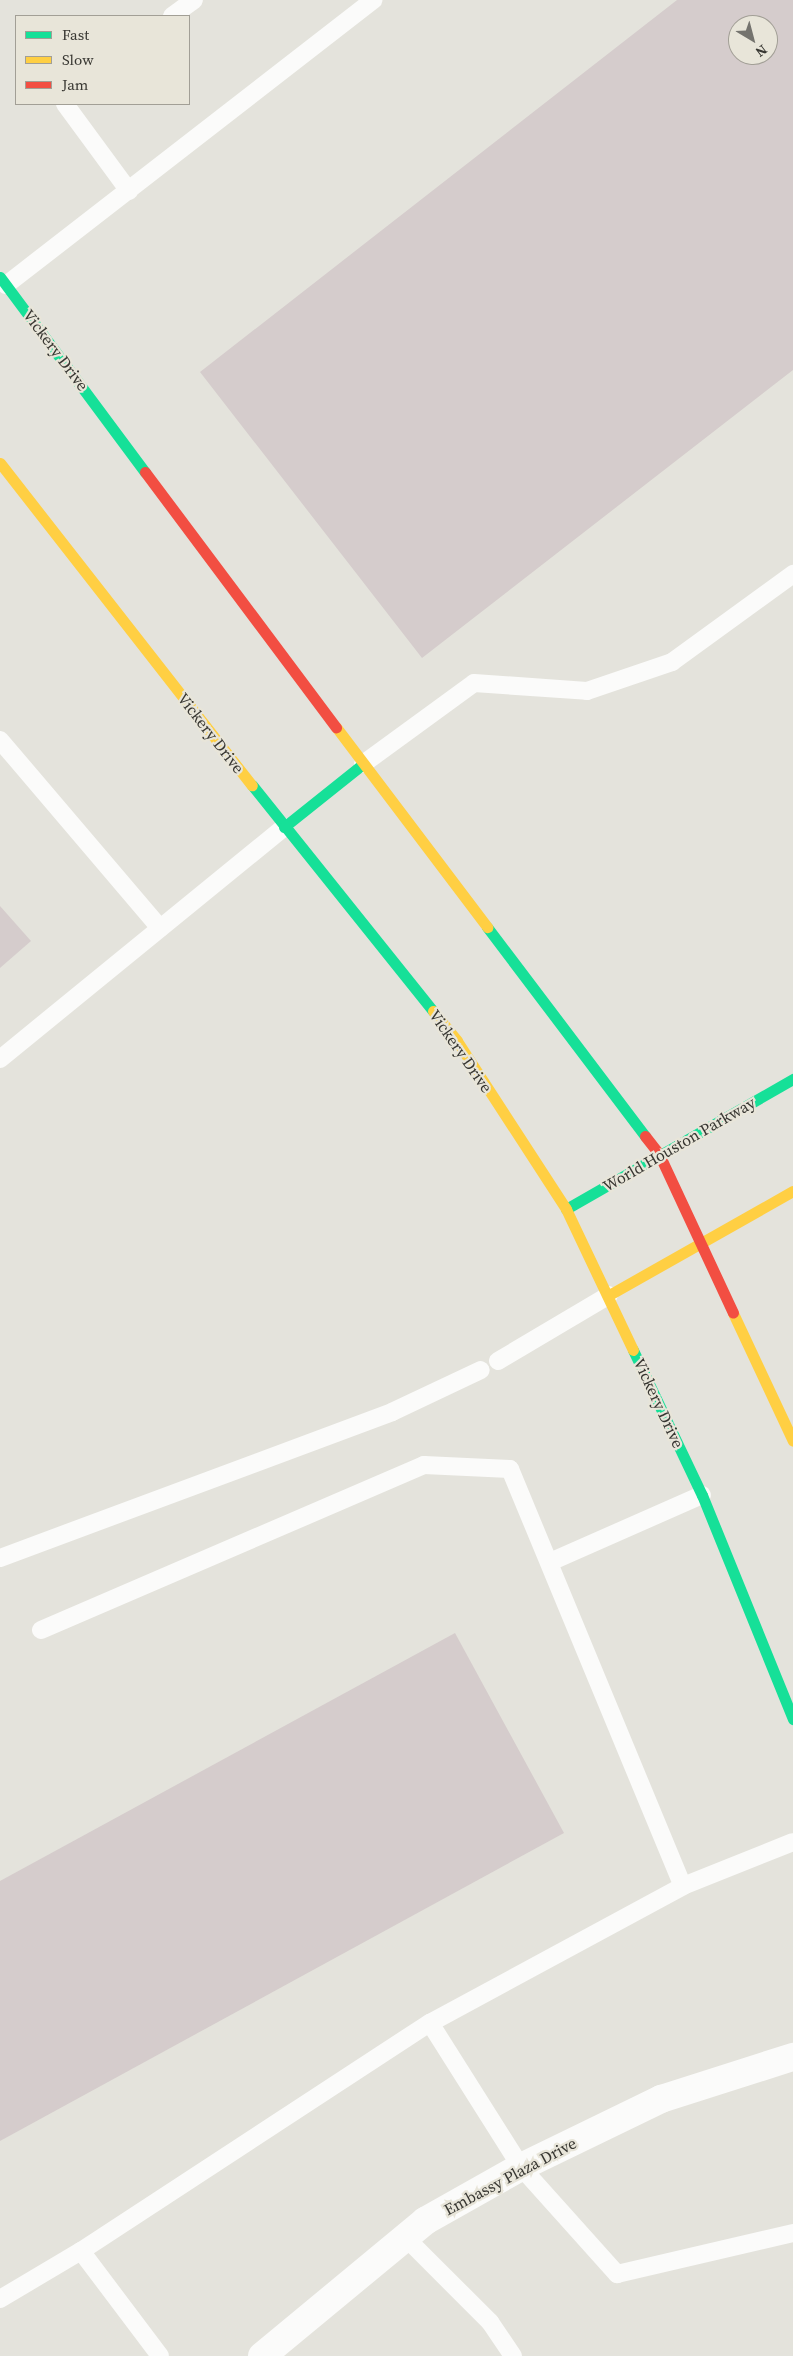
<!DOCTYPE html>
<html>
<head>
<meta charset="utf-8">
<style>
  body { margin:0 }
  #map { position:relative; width:793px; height:2356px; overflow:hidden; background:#e4e3dc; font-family:"Source Serif 4",serif }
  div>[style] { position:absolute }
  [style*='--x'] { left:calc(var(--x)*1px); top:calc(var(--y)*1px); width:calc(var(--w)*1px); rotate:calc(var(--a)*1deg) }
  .building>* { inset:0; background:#d5cccc }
  .lane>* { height:18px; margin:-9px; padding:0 9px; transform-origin:9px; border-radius:9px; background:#fbfbfa }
  .street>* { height:28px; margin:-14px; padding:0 14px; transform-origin:14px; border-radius:14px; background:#fbfbfa }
  .fast>* { height:11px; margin:-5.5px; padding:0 5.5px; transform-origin:5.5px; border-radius:5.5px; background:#16e098 }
  .slow>* { height:11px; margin:-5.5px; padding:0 5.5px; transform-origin:5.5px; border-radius:5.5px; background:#ffcf43 }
  .jam>* { height:11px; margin:-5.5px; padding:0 5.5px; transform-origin:5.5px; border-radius:5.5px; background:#f24e42 }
  span { translate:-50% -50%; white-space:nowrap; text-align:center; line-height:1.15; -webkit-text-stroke:4.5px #e8e5d9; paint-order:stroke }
  .street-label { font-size:16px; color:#383732 }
  .legend { position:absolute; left:15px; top:15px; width:175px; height:90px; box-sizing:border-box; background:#e8e5d9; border:1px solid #a29f96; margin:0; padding:6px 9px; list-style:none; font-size:15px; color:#383732 }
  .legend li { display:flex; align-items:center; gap:10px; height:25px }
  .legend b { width:25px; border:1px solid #a29f96 }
  .north { position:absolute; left:728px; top:15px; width:50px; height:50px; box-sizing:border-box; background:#e8e5d9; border:1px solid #a29f96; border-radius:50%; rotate:143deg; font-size:14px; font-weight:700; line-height:20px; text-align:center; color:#383732 }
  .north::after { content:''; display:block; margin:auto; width:18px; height:22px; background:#74736e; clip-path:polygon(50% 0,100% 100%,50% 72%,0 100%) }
</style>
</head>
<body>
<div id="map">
  <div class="building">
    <div style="clip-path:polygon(evenodd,677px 0,793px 0,793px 370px,422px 658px,200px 372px,677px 0,738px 25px,768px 25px,768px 55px,738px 55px,738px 25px)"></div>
    <div style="clip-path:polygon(0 906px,31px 941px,0 968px)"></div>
    <div style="clip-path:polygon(455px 1633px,564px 1833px,0 2141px,0 1881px)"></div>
  </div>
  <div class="lane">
    <div style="--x:172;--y:16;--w:27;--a:-36"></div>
    <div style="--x:65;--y:104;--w:108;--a:53.7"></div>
    <div style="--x:6;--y:285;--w:465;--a:-37.8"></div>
    <div style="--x:0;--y:740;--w:247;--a:49.6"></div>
    <div style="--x:363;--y:764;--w:137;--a:-36.1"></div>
    <div style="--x:474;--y:683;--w:113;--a:4"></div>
    <div style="--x:587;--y:691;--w:90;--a:-18.8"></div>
    <div style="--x:672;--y:662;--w:150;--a:-36"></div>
    <div style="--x:0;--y:1059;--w:367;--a:-39.2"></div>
    <div style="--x:498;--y:1361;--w:129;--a:-30.7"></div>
    <div style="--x:0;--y:1558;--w:418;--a:-20.4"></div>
    <div style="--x:392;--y:1412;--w:98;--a:-25.3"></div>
    <div style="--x:550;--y:1562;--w:166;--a:-23.8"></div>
    <div style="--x:41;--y:1630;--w:417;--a:-23.3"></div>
    <div style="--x:424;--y:1465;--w:86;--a:2.7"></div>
    <div style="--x:510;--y:1469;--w:451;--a:67.5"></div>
    <div style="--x:430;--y:2023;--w:170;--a:57.7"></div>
    <div style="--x:521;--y:2167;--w:144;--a:48.1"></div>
    <div style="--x:617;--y:2274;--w:181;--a:-13.1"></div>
    <div style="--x:406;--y:2238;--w:119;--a:45"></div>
    <div style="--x:490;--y:2322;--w:41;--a:55.9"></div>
    <div style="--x:81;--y:2251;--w:131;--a:53"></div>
    <div style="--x:0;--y:2299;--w:94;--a:-30.7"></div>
    <div style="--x:81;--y:2251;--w:417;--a:-33.2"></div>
    <div style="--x:430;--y:2023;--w:288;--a:-28.4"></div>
    <div style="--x:683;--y:1886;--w:118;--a:-21.8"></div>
  </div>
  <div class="street">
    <div style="--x:262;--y:2356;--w:212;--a:-39.6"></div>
    <div style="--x:425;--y:2221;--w:110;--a:-29.4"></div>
    <div style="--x:521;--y:2167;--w:156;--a:-25.9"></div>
    <div style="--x:661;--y:2099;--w:139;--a:-17.7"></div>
  </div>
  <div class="fast">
    <div style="--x:0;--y:277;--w:243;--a:53.4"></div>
    <div style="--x:252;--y:785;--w:290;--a:51.3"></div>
    <div style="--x:284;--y:827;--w:101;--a:-38.6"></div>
    <div style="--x:487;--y:927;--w:262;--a:52.9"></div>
    <div style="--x:566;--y:1209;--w:262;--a:-29.8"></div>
    <div style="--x:633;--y:1350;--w:161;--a:64.6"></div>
    <div style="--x:702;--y:1495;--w:242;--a:67.9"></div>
  </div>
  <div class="slow">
    <div style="--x:0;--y:463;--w:409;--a:52"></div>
    <div style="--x:336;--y:727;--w:251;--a:52.9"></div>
    <div style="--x:433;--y:1011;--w:38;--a:51"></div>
    <div style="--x:457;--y:1041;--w:200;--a:57"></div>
    <div style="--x:566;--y:1209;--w:156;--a:64.6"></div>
    <div style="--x:609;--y:1295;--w:211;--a:-29.5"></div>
    <div style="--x:733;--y:1313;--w:141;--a:64.9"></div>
  </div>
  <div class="jam">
    <div style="--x:145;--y:472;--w:319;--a:53.2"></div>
    <div style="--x:645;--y:1136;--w:23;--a:52"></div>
    <div style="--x:659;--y:1154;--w:175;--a:65"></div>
  </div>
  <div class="street-label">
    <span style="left:56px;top:350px;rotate:53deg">Vickery Drive</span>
    <span style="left:211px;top:733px;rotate:52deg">Vickery Drive</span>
    <span style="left:461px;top:1051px;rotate:55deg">Vickery Drive</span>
    <span style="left:679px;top:1144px;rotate:-30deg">World Houston Parkway</span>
    <span style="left:659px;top:1403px;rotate:65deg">Vickery Drive</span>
    <span style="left:510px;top:2176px;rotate:-28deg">Embassy Plaza Drive</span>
  </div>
  <ul class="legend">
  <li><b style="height:6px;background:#16e098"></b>Fast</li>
  <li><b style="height:6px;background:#ffcf43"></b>Slow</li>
  <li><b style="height:6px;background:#f24e42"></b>Jam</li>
  </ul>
  <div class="north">N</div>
</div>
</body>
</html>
